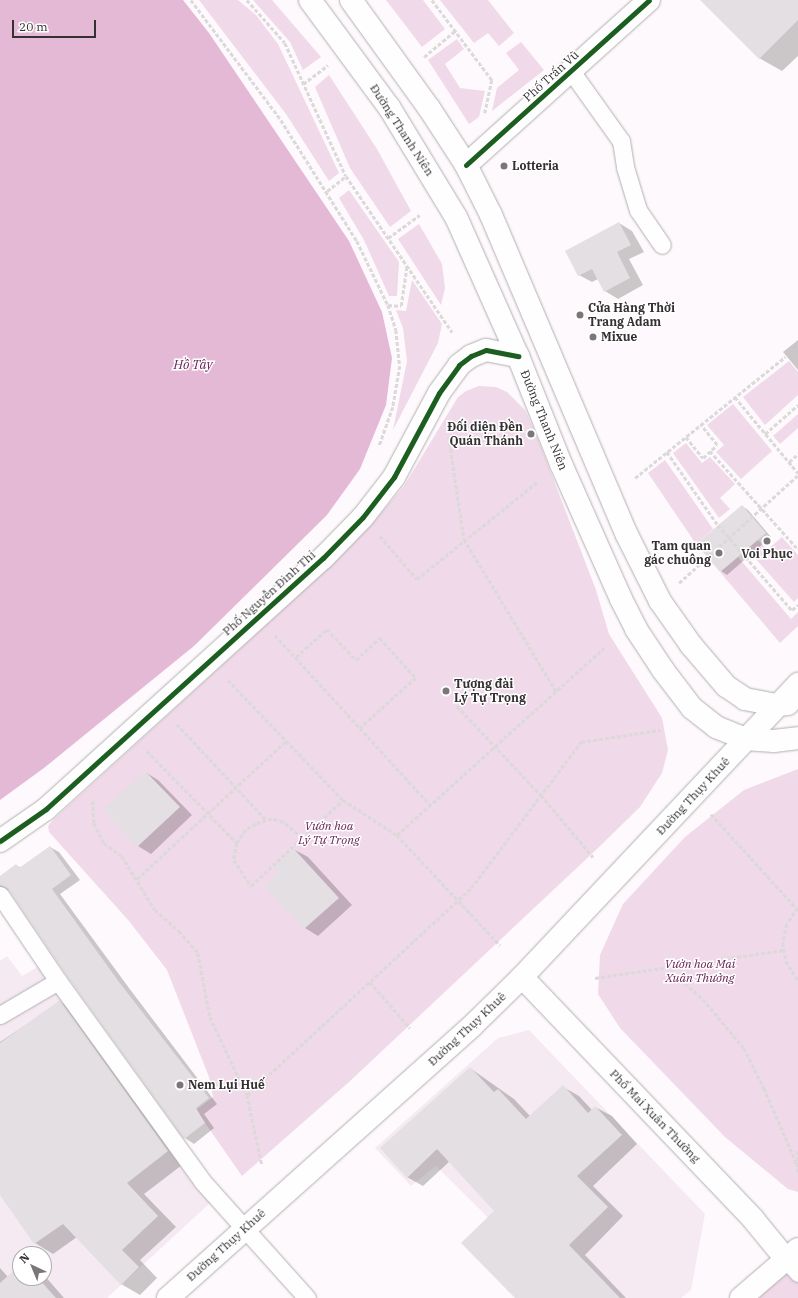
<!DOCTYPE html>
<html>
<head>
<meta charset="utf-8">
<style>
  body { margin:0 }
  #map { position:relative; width:798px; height:1298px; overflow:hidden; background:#fef9fc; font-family:"IBM Plex Serif",serif }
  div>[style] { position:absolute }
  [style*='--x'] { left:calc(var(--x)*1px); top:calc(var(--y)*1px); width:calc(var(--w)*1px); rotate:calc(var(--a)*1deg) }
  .built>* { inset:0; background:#f5eaf1 }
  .green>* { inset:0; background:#f0d9e8 }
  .water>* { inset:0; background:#e4b9d6 }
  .shadow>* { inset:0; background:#0003 }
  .building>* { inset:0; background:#e3dfe2 }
  .path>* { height:2.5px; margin-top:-1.25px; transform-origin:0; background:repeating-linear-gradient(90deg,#dbd9d9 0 4px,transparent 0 6px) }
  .roads { filter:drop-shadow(0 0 1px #b2afb1) drop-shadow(0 0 1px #b2afb1) }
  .service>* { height:17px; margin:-8.5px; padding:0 8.5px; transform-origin:8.5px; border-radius:8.5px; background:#fffeff }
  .minor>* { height:22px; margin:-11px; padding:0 11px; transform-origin:11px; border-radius:11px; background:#fffeff }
  .tertiary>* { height:22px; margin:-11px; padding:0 11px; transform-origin:11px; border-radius:11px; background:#fffeff }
  .secondary>* { height:22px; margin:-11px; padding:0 11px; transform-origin:11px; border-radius:11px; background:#fffeff }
  .cycleway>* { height:5px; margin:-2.5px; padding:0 2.5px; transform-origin:2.5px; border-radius:2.5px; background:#1b5e20 }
  .dots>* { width:11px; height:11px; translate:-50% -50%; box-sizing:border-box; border:2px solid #fff; border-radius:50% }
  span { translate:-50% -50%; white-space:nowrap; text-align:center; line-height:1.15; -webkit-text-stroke:3px #fff; paint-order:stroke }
  .street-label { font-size:12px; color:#353133 }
  .poi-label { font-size:12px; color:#353133; font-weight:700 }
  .left { translate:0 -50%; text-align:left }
  .right { translate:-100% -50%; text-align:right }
  .park-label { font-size:12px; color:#692356; font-style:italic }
  .water-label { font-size:13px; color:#662154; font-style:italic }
  .north { position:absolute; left:12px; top:1246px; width:40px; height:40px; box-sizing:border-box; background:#fff; border:1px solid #aeadad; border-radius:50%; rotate:316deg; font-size:11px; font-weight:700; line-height:16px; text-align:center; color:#353133 }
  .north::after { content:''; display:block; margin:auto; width:14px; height:18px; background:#7b7779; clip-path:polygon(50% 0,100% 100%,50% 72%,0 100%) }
  .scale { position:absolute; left:12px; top:20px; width:84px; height:18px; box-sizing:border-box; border:2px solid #353133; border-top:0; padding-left:5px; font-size:12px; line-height:14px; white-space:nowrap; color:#353133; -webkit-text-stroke:3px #fff; paint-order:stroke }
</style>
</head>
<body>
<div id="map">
  <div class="built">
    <div style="clip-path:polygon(evenodd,7px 956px,22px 976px,39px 966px,210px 1203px,107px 1298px,0 1298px,0 961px,7px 956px,20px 1254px,44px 1254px,44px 1278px,20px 1278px,20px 1254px)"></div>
    <div style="clip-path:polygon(529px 1030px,705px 1214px,691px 1290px,681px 1298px,569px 1298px,436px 1166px,411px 1186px,375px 1148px,498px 1038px)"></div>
  </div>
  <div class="green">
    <div style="clip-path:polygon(199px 0,238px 0,256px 15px,278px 44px,339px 173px,329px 181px,286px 114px)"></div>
    <div style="clip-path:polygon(253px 0,272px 0,321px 57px,303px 70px,290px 42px)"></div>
    <div style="clip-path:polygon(386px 0,423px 0,445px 29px,422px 47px)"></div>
    <div style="clip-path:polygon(440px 0,488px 0,514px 33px,499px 46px,488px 33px,474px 43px)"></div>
    <div style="clip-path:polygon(457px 39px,464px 49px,445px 64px,460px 88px,485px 91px,479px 117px,469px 124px,428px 60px)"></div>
    <div style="clip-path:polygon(521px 42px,544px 70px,492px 111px,497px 88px,519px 70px,506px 53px)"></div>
    <div style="clip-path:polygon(329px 75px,377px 149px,411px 211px,390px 227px,350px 168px,315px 87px)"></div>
    <div style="clip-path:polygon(349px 190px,399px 262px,397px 296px,389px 296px,364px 240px,339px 198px)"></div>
    <div style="clip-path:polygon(419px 224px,442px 264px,445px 288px,441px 305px,398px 239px)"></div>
    <div style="clip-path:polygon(412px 280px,442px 324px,438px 343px,393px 430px,407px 361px,403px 328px,396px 310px,406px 311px)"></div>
    <div style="clip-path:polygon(789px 361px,798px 372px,798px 395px,765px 425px,743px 397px)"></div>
    <div style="clip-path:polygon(479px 386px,496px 387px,507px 392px,525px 410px,534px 429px,596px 590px,609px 634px,662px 718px,668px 750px,662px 773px,640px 807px,598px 848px,349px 1082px,242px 1176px,196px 1110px,213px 1097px,209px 1077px,167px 970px,129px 921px,49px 832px,48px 826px,54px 819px,337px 560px,377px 518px,404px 486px,458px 397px,466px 391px)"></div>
    <div style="clip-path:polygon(733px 404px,772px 451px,741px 479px,716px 452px,724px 445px,707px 425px)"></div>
    <div style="clip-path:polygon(798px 414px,798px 428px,780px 444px,773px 436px)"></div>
    <div style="clip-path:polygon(686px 443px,702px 463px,710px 457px,735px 484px,720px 498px,730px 509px,719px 518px,673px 453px)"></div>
    <div style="clip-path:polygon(665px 460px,713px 529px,696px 544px,648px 473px)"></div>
    <div style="clip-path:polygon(782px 537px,798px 555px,798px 598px,794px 602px,747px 549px,757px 539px,767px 550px)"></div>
    <div style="clip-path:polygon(738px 557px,791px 619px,798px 612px,798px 626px,780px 643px,720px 572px)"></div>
    <div style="clip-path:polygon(798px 769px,798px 1192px,788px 1189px,725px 1137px,620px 1028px,598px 994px,600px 955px,623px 904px,685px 837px,744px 790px)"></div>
    <div style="clip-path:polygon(798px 1265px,798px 1298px,759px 1298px,783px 1275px)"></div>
  </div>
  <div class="water">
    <div style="clip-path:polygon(0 0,183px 0,209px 33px,349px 241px,382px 312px,392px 358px,386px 405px,360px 469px,327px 515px,194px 646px,44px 768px,0 800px)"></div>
  </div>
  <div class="shadow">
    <div style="clip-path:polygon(722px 0,798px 0,798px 56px,782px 71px,759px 58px)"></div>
    <div style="clip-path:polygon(619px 223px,632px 231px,644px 252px,629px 259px,643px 285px,618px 299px,605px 291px,598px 279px,592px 282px,579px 275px)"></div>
    <div style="clip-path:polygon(798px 340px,798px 370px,783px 352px)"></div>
    <div style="clip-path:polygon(742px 506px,748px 510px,771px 537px,727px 575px,721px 571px)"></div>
    <div style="clip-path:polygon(145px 772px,158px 780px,192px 815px,151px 854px,138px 846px,104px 810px)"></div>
    <div style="clip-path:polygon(50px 847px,59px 852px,80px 880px,60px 894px,129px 988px,217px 1104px,204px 1114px,214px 1128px,194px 1144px,185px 1138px,67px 975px,10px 891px,0 887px,0 877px,16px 865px,21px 868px)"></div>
    <div style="clip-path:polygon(295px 850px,308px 857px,352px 905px,318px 936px,305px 928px,266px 886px,279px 873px)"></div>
    <div style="clip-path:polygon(60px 1002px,78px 1012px,186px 1162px,144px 1194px,176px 1227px,140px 1260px,157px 1278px,140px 1295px,121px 1284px,77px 1237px,53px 1254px,35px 1243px,0 1193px,0 1042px)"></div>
    <div style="clip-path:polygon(470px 1068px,514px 1099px,530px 1116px,563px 1087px,579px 1096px,592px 1110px,595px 1107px,612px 1116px,637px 1144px,593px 1186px,623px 1216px,585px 1255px,626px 1298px,516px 1298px,496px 1211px,450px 1161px,423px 1186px,407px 1177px)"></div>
    <div style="clip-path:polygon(20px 1267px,20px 1278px,44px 1278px,44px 1275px,64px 1298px,0 1298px,0 1268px,8px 1277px)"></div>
  </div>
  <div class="building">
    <div style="clip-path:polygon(700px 0,798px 0,798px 20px,759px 59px)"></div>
    <div style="clip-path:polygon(619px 222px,631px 245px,617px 252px,630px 278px,604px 292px,592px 269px,578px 276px,565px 251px)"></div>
    <div style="clip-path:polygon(742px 505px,766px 533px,720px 572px,696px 544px)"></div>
    <div style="clip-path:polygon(145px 771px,180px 807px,137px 847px,103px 810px)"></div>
    <div style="clip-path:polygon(50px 846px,71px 875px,52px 889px,119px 982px,209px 1098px,196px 1108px,205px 1123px,184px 1139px,66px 975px,8px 889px,0 885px,0 876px,16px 864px,19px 868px)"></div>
    <div style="clip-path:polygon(294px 849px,339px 898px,304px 929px,264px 886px,277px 873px,273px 868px)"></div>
    <div style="clip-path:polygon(60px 1000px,168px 1151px,127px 1183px,158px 1216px,122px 1250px,139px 1267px,121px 1285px,63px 1224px,34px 1244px,0 1195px,0 1043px)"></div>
    <div style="clip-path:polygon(470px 1067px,494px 1092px,498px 1089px,526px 1119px,563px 1085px,588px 1113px,595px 1106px,622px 1135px,577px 1176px,608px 1207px,569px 1245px,620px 1298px,515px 1298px,461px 1243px,494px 1211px,437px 1149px,407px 1178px,380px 1148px)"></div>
    <div style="clip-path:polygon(20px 1265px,20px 1278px,38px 1278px,56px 1298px,0 1298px,0 1283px)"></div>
  </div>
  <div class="path">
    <div style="--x:191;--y:0;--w:150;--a:53.1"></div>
    <div style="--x:281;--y:120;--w:143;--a:57.9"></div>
    <div style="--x:357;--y:241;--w:71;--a:64.2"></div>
    <div style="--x:388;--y:305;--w:26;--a:72"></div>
    <div style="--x:396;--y:330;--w:36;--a:84"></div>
    <div style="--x:400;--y:366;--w:42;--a:99.7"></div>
    <div style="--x:393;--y:407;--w:42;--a:109.3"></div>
    <div style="--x:247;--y:0;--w:57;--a:48.5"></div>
    <div style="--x:285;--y:43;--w:146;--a:65.4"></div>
    <div style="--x:346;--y:176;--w:189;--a:55.8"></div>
    <div style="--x:432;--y:0;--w:100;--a:53.1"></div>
    <div style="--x:492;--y:80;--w:34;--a:102"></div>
    <div style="--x:424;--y:57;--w:42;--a:-40.2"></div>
    <div style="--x:303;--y:84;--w:31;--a:-37"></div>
    <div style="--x:327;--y:191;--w:24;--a:-38"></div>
    <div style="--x:388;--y:238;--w:39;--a:-36"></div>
    <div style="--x:388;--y:305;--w:13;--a:4"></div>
    <div style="--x:401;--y:306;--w:41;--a:-81.7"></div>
    <div style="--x:735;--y:397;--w:99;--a:50.3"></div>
    <div style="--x:765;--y:434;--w:44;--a:-41.3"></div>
    <div style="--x:449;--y:437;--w:103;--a:81.6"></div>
    <div style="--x:464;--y:539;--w:178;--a:58.8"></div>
    <div style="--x:686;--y:437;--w:27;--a:51"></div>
    <div style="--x:703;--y:458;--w:19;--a:-43"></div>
    <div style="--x:717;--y:445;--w:26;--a:-129"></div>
    <div style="--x:710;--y:451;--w:132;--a:48.1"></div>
    <div style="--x:667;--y:452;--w:89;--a:55.1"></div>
    <div style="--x:718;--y:525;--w:113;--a:49"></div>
    <div style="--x:792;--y:610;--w:8;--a:-40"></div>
    <div style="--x:789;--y:462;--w:12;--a:-42"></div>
    <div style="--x:635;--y:478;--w:193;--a:-38.9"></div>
    <div style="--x:380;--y:536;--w:57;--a:49.3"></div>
    <div style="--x:417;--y:579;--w:154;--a:-38.9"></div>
    <div style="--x:679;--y:583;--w:161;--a:-42.2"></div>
    <div style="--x:275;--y:635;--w:230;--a:47.6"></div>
    <div style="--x:296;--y:657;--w:42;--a:-42.1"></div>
    <div style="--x:327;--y:629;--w:42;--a:46.9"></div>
    <div style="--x:356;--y:660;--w:33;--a:-43"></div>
    <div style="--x:380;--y:638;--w:54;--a:48"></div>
    <div style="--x:416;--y:678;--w:75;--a:138.2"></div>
    <div style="--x:228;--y:680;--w:166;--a:46.2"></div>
    <div style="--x:343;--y:800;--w:64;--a:32.9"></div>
    <div style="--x:397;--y:835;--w:151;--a:46.9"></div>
    <div style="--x:457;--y:706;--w:122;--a:46.7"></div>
    <div style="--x:541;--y:795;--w:81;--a:50"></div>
    <div style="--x:177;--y:724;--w:132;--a:47.1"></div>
    <div style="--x:147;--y:751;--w:129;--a:45.6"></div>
    <div style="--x:93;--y:801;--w:22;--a:87"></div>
    <div style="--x:94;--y:823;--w:22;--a:63"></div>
    <div style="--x:104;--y:843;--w:22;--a:36"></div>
    <div style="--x:122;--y:856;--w:63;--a:58.6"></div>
    <div style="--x:155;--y:910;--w:32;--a:41"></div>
    <div style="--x:179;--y:931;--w:29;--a:49"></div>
    <div style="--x:198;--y:953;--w:65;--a:79.4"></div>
    <div style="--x:210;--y:1017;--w:86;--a:64.6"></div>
    <div style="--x:247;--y:1095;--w:72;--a:77.9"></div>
    <div style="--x:711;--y:814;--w:128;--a:47.8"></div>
    <div style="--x:397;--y:835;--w:279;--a:-42.1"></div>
    <div style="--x:302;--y:838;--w:25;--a:-140"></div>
    <div style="--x:283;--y:822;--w:11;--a:-165"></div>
    <div style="--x:272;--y:819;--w:17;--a:163"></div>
    <div style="--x:256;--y:824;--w:12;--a:149"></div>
    <div style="--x:246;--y:830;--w:16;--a:125"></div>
    <div style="--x:237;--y:843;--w:17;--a:100"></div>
    <div style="--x:234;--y:860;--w:31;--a:57"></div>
    <div style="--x:251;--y:886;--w:70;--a:-43.3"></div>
    <div style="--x:302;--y:838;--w:56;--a:-42.8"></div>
    <div style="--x:137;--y:879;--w:203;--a:-42.8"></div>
    <div style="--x:798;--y:908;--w:19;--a:125"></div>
    <div style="--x:787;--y:924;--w:19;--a:102"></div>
    <div style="--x:783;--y:943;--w:18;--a:81"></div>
    <div style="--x:786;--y:961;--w:23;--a:59"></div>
    <div style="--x:667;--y:967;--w:48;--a:41.6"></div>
    <div style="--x:703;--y:999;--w:64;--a:50.1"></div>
    <div style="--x:744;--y:1048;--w:45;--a:63.4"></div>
    <div style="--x:764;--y:1088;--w:83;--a:66.5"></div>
    <div style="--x:595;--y:978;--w:191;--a:-8.4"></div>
    <div style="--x:370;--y:982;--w:61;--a:49"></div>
    <div style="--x:247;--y:1095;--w:305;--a:-42.7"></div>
    <div style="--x:471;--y:888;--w:183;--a:-53"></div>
    <div style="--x:581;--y:742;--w:80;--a:-8.6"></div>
    <div style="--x:798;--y:1151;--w:21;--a:90"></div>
  </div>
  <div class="roads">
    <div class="service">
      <div style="--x:571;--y:71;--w:86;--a:54.5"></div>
      <div style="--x:621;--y:141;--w:26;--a:81"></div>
      <div style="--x:625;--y:167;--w:45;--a:73.2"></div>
      <div style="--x:638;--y:210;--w:42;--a:55.6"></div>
      <div style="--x:0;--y:895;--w:104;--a:56"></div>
      <div style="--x:58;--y:981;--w:246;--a:54.2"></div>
      <div style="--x:202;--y:1181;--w:157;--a:48.1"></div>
      <div style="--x:0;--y:1015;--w:67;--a:-30.4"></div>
      <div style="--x:785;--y:1258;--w:20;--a:49"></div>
    </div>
    <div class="minor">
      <div style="--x:466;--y:165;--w:246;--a:-42"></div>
    </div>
    <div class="tertiary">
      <div style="--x:0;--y:841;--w:56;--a:-34.8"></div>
      <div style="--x:46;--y:809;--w:374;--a:-42.2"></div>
      <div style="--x:323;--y:558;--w:57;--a:-45.7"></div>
      <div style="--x:363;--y:517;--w:51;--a:-52.2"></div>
      <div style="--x:394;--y:477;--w:95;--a:-61.8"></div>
      <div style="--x:439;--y:393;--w:34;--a:-54"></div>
      <div style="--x:459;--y:365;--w:15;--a:-37"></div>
      <div style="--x:471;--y:356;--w:16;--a:-22"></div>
      <div style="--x:486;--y:350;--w:33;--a:11"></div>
    </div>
    <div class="secondary">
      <div style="--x:310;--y:0;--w:133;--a:53.6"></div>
      <div style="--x:389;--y:107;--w:129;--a:58.7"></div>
      <div style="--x:456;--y:217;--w:152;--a:66"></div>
      <div style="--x:518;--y:356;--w:116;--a:68.3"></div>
      <div style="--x:561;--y:464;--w:148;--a:66"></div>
      <div style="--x:621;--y:599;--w:34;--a:63"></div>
      <div style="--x:636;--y:629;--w:49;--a:56.6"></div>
      <div style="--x:663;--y:670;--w:48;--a:52.7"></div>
      <div style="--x:692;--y:708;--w:31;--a:38"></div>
      <div style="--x:716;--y:727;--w:31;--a:22"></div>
      <div style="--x:745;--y:739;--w:29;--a:4"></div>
      <div style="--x:774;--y:741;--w:24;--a:-7"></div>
      <div style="--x:351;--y:0;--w:133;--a:54.2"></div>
      <div style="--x:429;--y:108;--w:68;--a:57"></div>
      <div style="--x:466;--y:165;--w:56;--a:63.4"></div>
      <div style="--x:491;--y:215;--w:345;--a:67"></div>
      <div style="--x:626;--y:533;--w:76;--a:63.4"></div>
      <div style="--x:660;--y:601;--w:54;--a:54.8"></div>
      <div style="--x:691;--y:645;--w:54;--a:49.5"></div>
      <div style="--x:726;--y:686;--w:23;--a:34"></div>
      <div style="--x:745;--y:699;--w:33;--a:11"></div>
      <div style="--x:777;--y:705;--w:11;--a:-5"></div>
      <div style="--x:522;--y:977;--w:335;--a:46.3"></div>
      <div style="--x:753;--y:1219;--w:50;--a:50.6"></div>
      <div style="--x:168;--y:1298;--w:408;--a:-41.8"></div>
      <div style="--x:472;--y:1026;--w:70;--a:-44.4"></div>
      <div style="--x:522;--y:977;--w:403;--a:-46.7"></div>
      <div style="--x:741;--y:1298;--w:75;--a:-40.7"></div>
    </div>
  </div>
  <div class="cycleway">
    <div style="--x:466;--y:165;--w:246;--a:-42"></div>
    <div style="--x:0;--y:841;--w:56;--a:-34.8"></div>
    <div style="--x:46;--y:809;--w:374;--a:-42.2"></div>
    <div style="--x:323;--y:558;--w:57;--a:-45.7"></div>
    <div style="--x:363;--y:517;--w:51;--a:-52.2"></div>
    <div style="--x:394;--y:477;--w:95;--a:-61.8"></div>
    <div style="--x:439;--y:393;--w:34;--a:-54"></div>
    <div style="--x:459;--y:365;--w:15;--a:-37"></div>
    <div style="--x:471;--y:356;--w:16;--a:-22"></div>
    <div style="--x:486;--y:350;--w:33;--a:11"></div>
  </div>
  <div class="dots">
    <div style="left:504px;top:166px;background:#7b7779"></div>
    <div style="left:580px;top:315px;background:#7b7779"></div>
    <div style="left:593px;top:337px;background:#7b7779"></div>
    <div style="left:531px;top:434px;background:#7b7779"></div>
    <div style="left:767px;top:541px;background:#7b7779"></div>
    <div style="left:719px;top:553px;background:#7b7779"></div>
    <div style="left:446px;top:691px;background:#7b7779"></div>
    <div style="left:180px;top:1085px;background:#7b7779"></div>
  </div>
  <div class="street-label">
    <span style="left:551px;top:76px;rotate:-42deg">Phố Trấn Vũ</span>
    <span style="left:402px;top:130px;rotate:57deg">Đường Thanh Niên</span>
    <span style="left:544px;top:420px;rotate:68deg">Đường Thanh Niên</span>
    <span style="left:269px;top:593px;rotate:-42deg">Phố Nguyễn Đình Thi</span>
    <span style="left:693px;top:796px;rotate:-47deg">Đường Thụy Khuê</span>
    <span style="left:467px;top:1029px;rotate:-43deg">Đường Thụy Khuê</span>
    <span style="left:655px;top:1116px;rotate:46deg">Phố Mai Xuân Thưởng</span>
    <span style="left:226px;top:1245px;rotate:-42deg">Đường Thụy Khuê</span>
  </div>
  <div class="poi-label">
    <span class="left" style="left:512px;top:166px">Lotteria</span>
    <span class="left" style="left:588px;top:315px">Cửa Hàng Thời<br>Trang Adam</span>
    <span class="left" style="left:601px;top:337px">Mixue</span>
    <span class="right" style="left:523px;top:434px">Đối diện Đền<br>Quán Thánh</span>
    <span class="right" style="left:711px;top:553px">Tam quan<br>gác chuông</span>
    <span style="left:767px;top:554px">Voi Phục</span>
    <span class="left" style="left:454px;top:691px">Tượng đài<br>Lý Tự Trọng</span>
    <span class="left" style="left:188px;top:1085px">Nem Lụi Huế</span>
  </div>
  <div class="park-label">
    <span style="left:329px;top:833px">Vườn hoa<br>Lý Tự Trọng</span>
    <span style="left:700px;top:971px">Vườn hoa Mai<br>Xuân Thưởng</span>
  </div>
  <div class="water-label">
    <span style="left:193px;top:365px">Hồ Tây</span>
  </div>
  <div class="north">N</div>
  <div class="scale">20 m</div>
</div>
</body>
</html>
